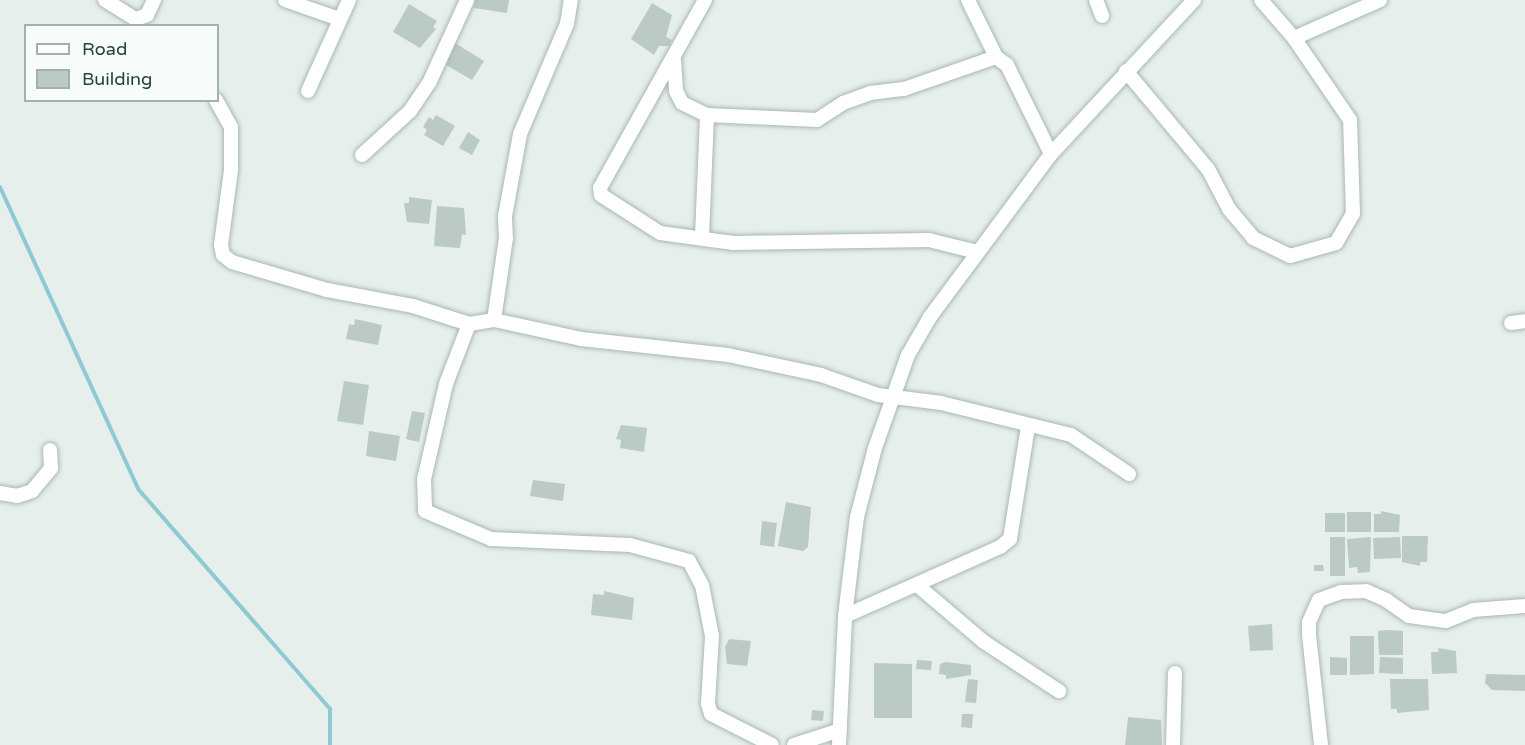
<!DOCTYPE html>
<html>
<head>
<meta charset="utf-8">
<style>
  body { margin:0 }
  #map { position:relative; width:1525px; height:745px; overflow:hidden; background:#e6efeb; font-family:"Varela Round",sans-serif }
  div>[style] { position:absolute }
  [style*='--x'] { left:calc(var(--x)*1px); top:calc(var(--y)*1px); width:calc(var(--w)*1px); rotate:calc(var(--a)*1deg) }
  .stream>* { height:4px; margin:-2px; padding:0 2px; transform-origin:2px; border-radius:2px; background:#8ec9d4 }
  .building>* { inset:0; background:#bbcac4 }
  .roads { filter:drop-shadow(0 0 2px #a8b8b2) drop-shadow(0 0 2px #a8b8b2) }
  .minor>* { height:14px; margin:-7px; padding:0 7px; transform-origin:7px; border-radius:7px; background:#fff }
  span { translate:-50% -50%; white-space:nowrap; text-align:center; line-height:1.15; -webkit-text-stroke:5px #f7fbf9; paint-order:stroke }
  .legend { position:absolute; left:24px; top:24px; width:195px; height:78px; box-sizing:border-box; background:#f7fbf9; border:2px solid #a3b1ad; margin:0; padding:8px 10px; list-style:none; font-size:18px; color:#24423a }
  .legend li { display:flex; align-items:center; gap:12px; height:30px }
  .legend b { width:30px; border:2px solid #a3b1ad }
</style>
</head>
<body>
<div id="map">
  <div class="stream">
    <div style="--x:0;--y:187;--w:333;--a:65.4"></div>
    <div style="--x:139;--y:490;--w:291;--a:48.9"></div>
    <div style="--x:330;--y:709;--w:36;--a:90"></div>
  </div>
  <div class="building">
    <div style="clip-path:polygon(475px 0,509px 0,507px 13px,474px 8px)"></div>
    <div style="clip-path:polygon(652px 3px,672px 15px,666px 37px,672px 40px,669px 46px,659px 46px,654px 55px,631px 39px)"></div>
    <div style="clip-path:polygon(409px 4px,437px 21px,433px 27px,436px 29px,420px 48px,393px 32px)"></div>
    <div style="clip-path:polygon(455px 43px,484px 61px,472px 80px,446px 65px)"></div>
    <div style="clip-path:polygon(436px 115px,455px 126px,443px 146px,424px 135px,427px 130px,423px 127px,429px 117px,433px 120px)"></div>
    <div style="clip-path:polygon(468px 132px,480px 140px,472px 155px,459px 148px)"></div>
    <div style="clip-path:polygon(409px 197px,432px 200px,429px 224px,407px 222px,404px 203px,409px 203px)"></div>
    <div style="clip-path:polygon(437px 206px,464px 208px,466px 235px,462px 234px,460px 248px,434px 246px)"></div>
    <div style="clip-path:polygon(355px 319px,382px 325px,378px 345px,346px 339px,349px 324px,354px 325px)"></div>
    <div style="clip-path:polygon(344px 381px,369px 385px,363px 425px,337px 421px)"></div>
    <div style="clip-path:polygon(412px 411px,425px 413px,419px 442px,406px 439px)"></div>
    <div style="clip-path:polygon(621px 425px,647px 428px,644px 452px,620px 448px,621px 440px,616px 439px)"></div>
    <div style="clip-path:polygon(369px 431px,400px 436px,396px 461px,366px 456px)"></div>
    <div style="clip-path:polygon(533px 480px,565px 484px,563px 501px,530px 496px)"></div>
    <div style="clip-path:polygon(786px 502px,811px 507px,808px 547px,803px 551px,778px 546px)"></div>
    <div style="clip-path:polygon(1381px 511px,1400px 515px,1399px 532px,1374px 532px,1374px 514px,1381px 514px)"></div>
    <div style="clip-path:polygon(1347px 512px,1371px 512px,1371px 532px,1347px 532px)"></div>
    <div style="clip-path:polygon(1325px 513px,1345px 513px,1345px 532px,1325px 532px)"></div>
    <div style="clip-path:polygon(762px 521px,777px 523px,774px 547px,760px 545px)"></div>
    <div style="clip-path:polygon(1402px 536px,1428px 536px,1427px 562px,1420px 562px,1420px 566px,1402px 562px)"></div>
    <div style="clip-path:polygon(1330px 537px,1345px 537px,1345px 576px,1330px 576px)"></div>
    <div style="clip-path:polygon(1371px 537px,1370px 572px,1358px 573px,1357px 567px,1349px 568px,1347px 539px)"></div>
    <div style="clip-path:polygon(1400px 537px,1401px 558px,1374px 559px,1373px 538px)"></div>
    <div style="clip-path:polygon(1314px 565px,1323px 565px,1324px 571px,1314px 571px)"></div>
    <div style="clip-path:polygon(604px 591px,634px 598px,632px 620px,591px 615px,593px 594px,604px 595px)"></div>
    <div style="clip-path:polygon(1272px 624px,1273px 650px,1250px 651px,1248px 626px)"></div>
    <div style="clip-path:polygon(1388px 630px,1403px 631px,1403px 655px,1379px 655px,1378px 631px)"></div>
    <div style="clip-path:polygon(1350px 636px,1374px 636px,1374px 674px,1350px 675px)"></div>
    <div style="clip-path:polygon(729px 639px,751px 641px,747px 666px,727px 664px,725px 647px)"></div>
    <div style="clip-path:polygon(1438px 648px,1456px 651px,1457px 673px,1432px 674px,1431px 652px,1439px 652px)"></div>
    <div style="clip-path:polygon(1330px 657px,1347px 658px,1347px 675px,1330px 675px)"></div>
    <div style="clip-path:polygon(1380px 657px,1403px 658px,1403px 674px,1379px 673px)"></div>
    <div style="clip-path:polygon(917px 660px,932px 661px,931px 670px,916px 669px)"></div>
    <div style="clip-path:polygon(946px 662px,971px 665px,971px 675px,946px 679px,946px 675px,939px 674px,940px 664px)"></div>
    <div style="clip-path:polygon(874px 663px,912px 664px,912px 718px,874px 718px)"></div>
    <div style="clip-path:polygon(1486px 674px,1525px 675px,1525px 691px,1492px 690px,1485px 683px)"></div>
    <div style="clip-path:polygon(968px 679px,978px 680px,976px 703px,965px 702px)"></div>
    <div style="clip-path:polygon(1390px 679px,1428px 679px,1429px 710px,1397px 713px,1397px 709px,1391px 709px)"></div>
    <div style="clip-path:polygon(812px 710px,824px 711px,823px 721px,811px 720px)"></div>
    <div style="clip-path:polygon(962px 714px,973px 714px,972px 728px,961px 727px)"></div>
    <div style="clip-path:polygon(1128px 717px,1161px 720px,1162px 745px,1125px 745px)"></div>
  </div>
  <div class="roads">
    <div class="minor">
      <div style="--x:105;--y:0;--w:36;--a:32"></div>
      <div style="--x:136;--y:19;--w:12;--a:-20"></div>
      <div style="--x:147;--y:15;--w:17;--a:-65"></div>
      <div style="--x:285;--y:0;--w:57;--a:19.4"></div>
      <div style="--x:705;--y:0;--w:215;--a:119.2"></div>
      <div style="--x:600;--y:188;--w:7;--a:82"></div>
      <div style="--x:601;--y:195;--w:70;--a:32.8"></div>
      <div style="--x:660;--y:233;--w:74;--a:7.8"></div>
      <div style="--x:733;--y:243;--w:196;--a:-0.9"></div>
      <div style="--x:929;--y:240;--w:49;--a:14"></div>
      <div style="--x:968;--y:0;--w:64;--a:63.8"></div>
      <div style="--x:996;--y:57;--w:14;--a:36"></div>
      <div style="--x:1007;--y:65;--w:99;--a:63.7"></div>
      <div style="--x:1096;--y:0;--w:17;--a:69"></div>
      <div style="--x:1294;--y:38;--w:94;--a:-23.8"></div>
      <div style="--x:674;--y:60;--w:31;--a:86"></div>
      <div style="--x:676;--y:91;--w:13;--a:63"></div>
      <div style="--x:682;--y:103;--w:28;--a:26"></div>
      <div style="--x:1126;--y:71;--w:128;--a:50.1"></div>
      <div style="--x:1208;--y:169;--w:45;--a:62.3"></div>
      <div style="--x:1229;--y:209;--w:38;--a:50"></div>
      <div style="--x:1253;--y:238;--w:41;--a:25.9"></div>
      <div style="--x:1290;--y:256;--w:48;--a:-15.8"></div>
      <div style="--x:1336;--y:243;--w:34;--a:-60"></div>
      <div style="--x:1353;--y:214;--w:94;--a:-91.8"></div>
      <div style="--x:1350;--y:120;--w:99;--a:-124.3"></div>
      <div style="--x:1294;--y:38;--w:50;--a:-131"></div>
      <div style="--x:308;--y:91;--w:100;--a:-65.7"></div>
      <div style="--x:216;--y:100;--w:31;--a:61"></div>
      <div style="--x:231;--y:127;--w:43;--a:90"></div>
      <div style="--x:231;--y:170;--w:76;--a:97.6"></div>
      <div style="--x:221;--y:245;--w:10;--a:79"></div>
      <div style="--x:223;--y:255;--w:11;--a:38"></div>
      <div style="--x:232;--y:262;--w:99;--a:16.4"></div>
      <div style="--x:327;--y:290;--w:87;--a:10.5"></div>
      <div style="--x:413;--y:306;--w:59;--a:17.8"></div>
      <div style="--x:469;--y:324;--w:25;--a:-9"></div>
      <div style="--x:494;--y:320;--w:89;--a:12.3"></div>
      <div style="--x:581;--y:339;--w:148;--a:6.2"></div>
      <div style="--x:728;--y:355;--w:95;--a:12.1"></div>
      <div style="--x:821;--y:375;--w:60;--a:19.3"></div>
      <div style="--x:878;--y:395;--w:64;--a:7.2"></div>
      <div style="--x:941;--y:403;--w:134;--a:13.8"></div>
      <div style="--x:1071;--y:435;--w:70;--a:33.9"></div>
      <div style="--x:362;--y:155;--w:65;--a:-42.5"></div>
      <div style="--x:410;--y:111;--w:36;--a:-56"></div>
      <div style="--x:430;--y:81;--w:89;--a:-65.4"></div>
      <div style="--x:702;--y:236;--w:121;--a:-87.6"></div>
      <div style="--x:707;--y:115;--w:110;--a:2.6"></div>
      <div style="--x:817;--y:120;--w:31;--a:-33"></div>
      <div style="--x:843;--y:103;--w:29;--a:-20"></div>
      <div style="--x:870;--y:93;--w:34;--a:-7"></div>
      <div style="--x:904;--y:89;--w:97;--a:-19.2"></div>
      <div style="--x:494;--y:320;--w:83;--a:-81.7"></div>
      <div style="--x:506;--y:238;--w:22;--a:-93"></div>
      <div style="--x:505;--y:216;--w:83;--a:-79.6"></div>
      <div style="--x:520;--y:134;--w:120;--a:-66.9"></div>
      <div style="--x:567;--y:24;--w:24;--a:-81"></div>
      <div style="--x:1511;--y:323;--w:14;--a:-8"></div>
      <div style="--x:469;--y:324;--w:64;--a:111"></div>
      <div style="--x:446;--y:384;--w:98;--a:103"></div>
      <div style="--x:424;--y:479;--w:32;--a:88"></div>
      <div style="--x:425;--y:511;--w:72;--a:23"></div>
      <div style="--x:491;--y:539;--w:139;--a:2.5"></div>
      <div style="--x:630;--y:545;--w:61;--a:15.2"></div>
      <div style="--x:689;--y:561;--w:27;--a:62"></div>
      <div style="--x:702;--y:585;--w:52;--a:78.9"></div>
      <div style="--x:712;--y:636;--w:68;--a:93.4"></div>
      <div style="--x:708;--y:704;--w:10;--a:73"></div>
      <div style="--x:711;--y:714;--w:68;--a:26.9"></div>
      <div style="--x:0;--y:493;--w:17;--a:10"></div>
      <div style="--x:17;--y:496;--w:16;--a:-18"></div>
      <div style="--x:32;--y:491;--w:30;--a:-50"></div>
      <div style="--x:51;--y:468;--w:18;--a:-93"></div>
      <div style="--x:917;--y:585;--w:88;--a:40.4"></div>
      <div style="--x:984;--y:642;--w:90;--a:33.2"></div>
      <div style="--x:845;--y:616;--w:170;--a:-24"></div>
      <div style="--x:1000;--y:547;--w:13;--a:-39"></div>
      <div style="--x:1010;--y:539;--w:114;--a:-80.9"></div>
      <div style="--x:794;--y:745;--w:48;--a:-18.1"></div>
      <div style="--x:839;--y:745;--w:129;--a:-87.3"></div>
      <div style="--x:845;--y:616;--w:100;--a:-83.1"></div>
      <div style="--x:857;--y:517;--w:71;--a:-75.4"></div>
      <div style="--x:875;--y:448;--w:99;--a:-70.5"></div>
      <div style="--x:908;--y:355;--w:44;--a:-59.9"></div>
      <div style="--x:930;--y:317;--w:203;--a:-53.4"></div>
      <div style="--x:1051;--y:154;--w:210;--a:-47.1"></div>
      <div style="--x:1173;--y:745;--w:72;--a:-88.4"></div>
      <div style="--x:1321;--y:745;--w:112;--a:-96.2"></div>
      <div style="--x:1309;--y:634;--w:12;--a:-90"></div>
      <div style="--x:1309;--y:622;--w:24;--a:-66"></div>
      <div style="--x:1319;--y:600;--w:23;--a:-20"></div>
      <div style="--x:1341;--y:592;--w:25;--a:-2"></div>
      <div style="--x:1366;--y:591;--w:22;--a:24"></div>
      <div style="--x:1386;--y:600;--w:28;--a:35"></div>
      <div style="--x:1409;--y:616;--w:37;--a:8"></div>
      <div style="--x:1446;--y:621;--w:29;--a:-22"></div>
      <div style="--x:1473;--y:610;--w:52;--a:-4.4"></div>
    </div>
  </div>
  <ul class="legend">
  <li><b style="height:8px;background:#fff"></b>Road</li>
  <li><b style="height:16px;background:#bbcac4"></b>Building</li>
  </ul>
</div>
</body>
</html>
